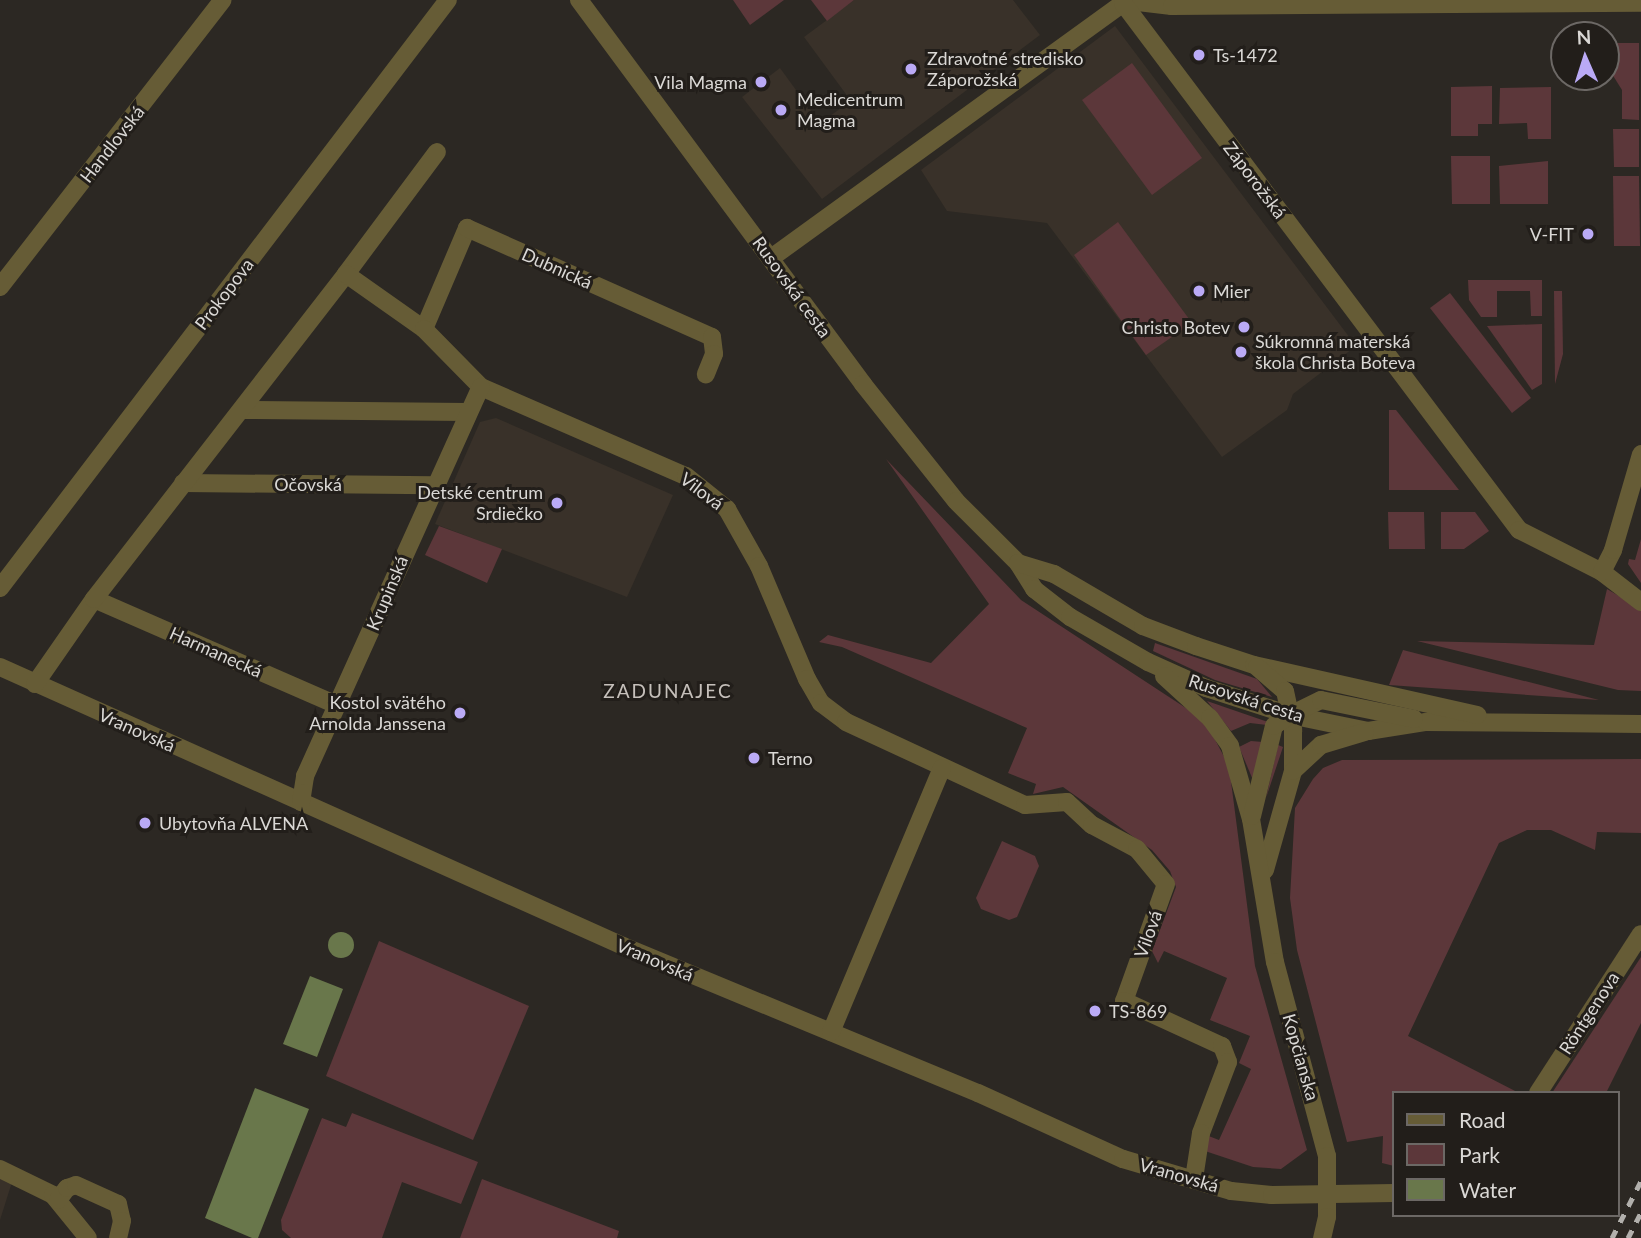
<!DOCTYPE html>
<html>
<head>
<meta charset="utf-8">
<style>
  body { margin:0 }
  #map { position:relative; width:1641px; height:1238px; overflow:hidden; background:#2c2823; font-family:Lato,sans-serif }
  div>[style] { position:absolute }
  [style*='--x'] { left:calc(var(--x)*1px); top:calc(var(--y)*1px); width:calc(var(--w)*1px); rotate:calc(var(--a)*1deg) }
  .built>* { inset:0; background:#393129 }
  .green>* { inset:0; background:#5c373a }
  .water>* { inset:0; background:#69774b }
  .round { border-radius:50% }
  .minor>* { height:18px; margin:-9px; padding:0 9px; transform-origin:9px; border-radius:9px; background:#665c36 }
  .rail>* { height:5px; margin-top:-2.5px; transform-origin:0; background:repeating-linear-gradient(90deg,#b2b0ac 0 9px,transparent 0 18px) }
  .dots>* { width:19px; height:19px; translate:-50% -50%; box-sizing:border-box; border:4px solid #221e1a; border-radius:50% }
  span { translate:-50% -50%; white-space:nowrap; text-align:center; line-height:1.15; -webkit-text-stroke:6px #221e1a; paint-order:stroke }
  .poi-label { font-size:18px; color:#dad8d5 }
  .left { translate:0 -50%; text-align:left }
  .right { translate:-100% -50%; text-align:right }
  .street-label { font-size:18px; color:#dad8d5 }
  .neighbourhood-label { font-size:19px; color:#c6c0bb; letter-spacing:2px }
  .legend { position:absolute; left:1392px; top:1091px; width:228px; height:126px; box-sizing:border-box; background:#221e1a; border:2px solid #6c6865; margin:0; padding:9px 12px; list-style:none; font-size:21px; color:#dad8d5 }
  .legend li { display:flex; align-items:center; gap:14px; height:35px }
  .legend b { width:35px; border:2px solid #6c6865 }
  .north { position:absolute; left:1550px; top:21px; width:70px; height:70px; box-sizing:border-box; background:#221e1a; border:2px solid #6c6865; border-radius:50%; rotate:357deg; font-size:19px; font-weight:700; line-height:28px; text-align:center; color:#dad8d5 }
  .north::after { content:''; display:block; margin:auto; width:24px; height:32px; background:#baaaf6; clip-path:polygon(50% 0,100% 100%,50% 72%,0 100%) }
</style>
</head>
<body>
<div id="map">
  <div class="built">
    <div style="clip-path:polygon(854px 0,1013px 0,1040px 35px,822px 199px,742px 97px,780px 68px,820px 123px,851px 101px,804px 37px)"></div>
    <div style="clip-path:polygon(1115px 26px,1356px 346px,1293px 394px,1287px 410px,1222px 457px,1047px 223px,947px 211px,921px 170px)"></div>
    <div style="clip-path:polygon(496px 418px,673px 495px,627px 597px,435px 524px,480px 422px)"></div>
    <div style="clip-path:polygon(0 1178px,12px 1182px,0 1220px)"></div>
  </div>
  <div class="green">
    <div style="clip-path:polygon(733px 0,784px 0,750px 25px)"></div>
    <div style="clip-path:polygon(811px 0,854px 0,827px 21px)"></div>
    <div style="clip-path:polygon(1612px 43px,1639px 43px,1639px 120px,1622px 119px,1622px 90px,1612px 74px)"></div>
    <div style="clip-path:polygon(1132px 63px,1202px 158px,1152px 195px,1082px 100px)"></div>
    <div style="clip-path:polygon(1492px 86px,1492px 124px,1478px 124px,1478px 136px,1451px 136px,1451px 87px)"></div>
    <div style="clip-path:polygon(1551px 87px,1551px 139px,1528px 139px,1527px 123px,1499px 124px,1500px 88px)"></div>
    <div style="clip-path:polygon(1613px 129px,1639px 129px,1639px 167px,1614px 167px)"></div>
    <div style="clip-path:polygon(1451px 156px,1490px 156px,1490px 204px,1452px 204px)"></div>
    <div style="clip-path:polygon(1548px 161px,1548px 204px,1500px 204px,1499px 166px)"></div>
    <div style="clip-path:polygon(1613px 176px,1639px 176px,1640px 246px,1614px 246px)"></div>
    <div style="clip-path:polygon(1118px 222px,1192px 323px,1146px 355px,1074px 255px)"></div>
    <div style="clip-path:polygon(1468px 280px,1542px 280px,1542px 316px,1531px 316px,1530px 291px,1497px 291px,1497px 317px,1481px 317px,1469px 300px)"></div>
    <div style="clip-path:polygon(1554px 291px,1562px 291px,1563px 354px,1555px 384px)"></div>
    <div style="clip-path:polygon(1450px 293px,1531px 398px,1512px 413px,1430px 308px)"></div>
    <div style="clip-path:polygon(1542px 324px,1542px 384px,1532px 390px,1487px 326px)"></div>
    <div style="clip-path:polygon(1389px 410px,1396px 410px,1459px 490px,1389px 490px)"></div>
    <div style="clip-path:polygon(886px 459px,1021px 600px,1195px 714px,1211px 732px,1229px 766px,1255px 966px,1307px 1150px,1281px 1169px,1253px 1167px,1205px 1151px,1206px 1135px,1219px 1140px,1251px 1069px,1239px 1063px,1250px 1036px,1210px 1020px,1227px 978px,1164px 951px,1158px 963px,1152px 951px,1176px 887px,1170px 871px,1152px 850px,1063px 787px,1033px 794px,1036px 784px,1008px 773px,1027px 728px,842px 647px,819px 642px,828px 635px,931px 663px,989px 604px)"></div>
    <div style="clip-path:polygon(1388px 512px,1424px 512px,1425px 549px,1389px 549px)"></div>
    <div style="clip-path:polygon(1441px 512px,1475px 512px,1489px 531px,1464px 549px,1441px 549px)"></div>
    <div style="clip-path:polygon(439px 526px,502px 549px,487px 583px,425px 555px)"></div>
    <div style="clip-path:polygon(1641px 539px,1641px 583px,1628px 564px,1629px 559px,1635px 560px)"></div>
    <div style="clip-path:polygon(1607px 589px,1641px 609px,1641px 691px,1618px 690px,1417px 641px,1594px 645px)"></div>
    <div style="clip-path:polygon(1155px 643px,1257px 679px,1272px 697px,1215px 680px,1153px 651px)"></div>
    <div style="clip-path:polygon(1403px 650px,1599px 700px,1389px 685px)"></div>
    <div style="clip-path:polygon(1207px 701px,1268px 722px,1267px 725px,1250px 723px,1231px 731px)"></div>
    <div style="clip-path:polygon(1251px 741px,1263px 742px,1253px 780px,1239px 747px)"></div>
    <div style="clip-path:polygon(1278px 745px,1283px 747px,1266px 798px)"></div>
    <div style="clip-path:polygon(1641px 759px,1641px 833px,1597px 832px,1595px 850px,1551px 830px,1527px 830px,1499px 843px,1408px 1036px,1519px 1093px,1394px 1093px,1394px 1166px,1382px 1163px,1383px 1136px,1347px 1142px,1297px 950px,1290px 898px,1295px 808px,1313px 779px,1323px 768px,1342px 760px)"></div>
    <div style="clip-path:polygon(1002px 841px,1035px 856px,1039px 866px,1017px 917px,1009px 920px,981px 909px,976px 898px)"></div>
    <div style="clip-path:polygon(379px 941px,529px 1006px,473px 1140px,326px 1076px)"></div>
    <div style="clip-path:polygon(1641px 957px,1641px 1023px,1606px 1093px,1552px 1093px)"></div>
    <div style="clip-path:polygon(352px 1113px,478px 1162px,461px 1204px,402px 1182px,382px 1238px,291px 1238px,282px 1230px,281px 1220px,322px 1118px,346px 1127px)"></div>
    <div style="clip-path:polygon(482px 1179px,619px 1231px,617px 1238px,460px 1238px)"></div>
  </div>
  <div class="water">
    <div class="round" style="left:328px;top:932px;width:26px;height:26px"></div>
    <div style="clip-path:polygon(310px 976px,343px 989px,317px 1057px,283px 1044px)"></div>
    <div style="clip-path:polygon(255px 1088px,309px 1109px,258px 1238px,252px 1238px,205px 1218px)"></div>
  </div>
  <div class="minor">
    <div style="--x:579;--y:0;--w:478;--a:53.5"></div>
    <div style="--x:863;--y:384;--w:149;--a:51.5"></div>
    <div style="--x:956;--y:501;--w:88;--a:45"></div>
    <div style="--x:1018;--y:563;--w:31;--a:58"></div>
    <div style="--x:1034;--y:589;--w:46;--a:37.9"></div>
    <div style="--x:1070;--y:617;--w:90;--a:30"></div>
    <div style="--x:1148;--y:662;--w:64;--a:24.1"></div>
    <div style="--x:1206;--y:688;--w:88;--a:17.8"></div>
    <div style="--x:1290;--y:715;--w:80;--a:11.6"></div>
    <div style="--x:1368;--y:731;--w:59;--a:-8.8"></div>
    <div style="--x:1426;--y:722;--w:215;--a:0.5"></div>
    <div style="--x:1121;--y:0;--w:51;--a:6.7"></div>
    <div style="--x:1172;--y:6;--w:469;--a:-0.4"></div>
    <div style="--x:771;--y:258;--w:435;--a:-35.9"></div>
    <div style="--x:1123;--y:3;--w:659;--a:53.08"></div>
    <div style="--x:1519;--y:530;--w:93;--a:26.8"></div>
    <div style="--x:1602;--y:572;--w:49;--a:37.6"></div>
    <div style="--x:346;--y:274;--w:152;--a:-53.3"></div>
    <div style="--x:0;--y:287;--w:363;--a:-52.2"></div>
    <div style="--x:424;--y:329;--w:110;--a:-66.9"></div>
    <div style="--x:467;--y:228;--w:268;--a:24"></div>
    <div style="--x:712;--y:337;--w:17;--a:83"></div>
    <div style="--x:714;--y:354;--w:22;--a:112"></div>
    <div style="--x:244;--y:410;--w:223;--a:0.5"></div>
    <div style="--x:183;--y:483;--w:250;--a:0.5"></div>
    <div style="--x:1018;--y:563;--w:38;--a:17"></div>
    <div style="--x:1054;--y:574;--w:103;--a:30.3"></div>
    <div style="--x:1143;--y:626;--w:57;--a:20.7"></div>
    <div style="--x:1196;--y:646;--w:61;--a:18.1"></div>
    <div style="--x:1254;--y:665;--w:229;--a:12.6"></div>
    <div style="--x:1602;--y:572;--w:25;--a:-63"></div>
    <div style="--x:1613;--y:550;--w:100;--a:-73.7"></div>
    <div style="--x:0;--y:588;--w:739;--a:-52.7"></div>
    <div style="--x:94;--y:599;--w:265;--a:23.6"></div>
    <div style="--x:0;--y:667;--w:683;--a:24.12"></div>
    <div style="--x:623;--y:946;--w:384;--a:22.5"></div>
    <div style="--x:978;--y:1093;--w:159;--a:24.5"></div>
    <div style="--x:1123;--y:1159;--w:113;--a:16.5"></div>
    <div style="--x:1231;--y:1191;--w:41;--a:5.6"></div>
    <div style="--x:1272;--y:1195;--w:122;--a:-0.9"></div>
    <div style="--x:1257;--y:667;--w:37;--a:41"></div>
    <div style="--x:1285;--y:691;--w:40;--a:78"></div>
    <div style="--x:1293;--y:730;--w:41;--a:90"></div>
    <div style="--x:1293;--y:771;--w:103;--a:105.8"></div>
    <div style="--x:1164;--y:676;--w:62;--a:42.4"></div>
    <div style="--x:1210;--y:718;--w:34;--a:54"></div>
    <div style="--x:1230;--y:746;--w:76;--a:74"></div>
    <div style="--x:1251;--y:819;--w:145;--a:80.5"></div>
    <div style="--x:1275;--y:962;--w:201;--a:75"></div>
    <div style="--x:1327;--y:1156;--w:61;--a:90"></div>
    <div style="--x:1327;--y:1217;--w:22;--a:103"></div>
    <div style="--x:35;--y:684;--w:103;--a:-55.2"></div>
    <div style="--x:94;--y:599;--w:411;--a:-52.2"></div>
    <div style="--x:346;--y:274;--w:95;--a:35.2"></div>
    <div style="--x:424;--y:329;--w:81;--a:45.5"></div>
    <div style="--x:481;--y:387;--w:223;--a:23.5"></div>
    <div style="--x:686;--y:476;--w:53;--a:38.8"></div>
    <div style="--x:727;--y:509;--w:65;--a:60.7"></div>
    <div style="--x:759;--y:566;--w:123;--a:67"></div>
    <div style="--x:807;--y:679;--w:28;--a:60"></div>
    <div style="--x:821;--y:703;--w:31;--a:37"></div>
    <div style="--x:846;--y:722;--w:197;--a:24.9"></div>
    <div style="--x:1025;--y:805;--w:42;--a:-4.1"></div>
    <div style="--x:1067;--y:802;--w:34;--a:43"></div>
    <div style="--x:1092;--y:825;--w:51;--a:28.1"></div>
    <div style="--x:1137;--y:849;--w:45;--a:50.4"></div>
    <div style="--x:1166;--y:884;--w:124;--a:109.7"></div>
    <div style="--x:1124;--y:1001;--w:108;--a:24.7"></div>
    <div style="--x:1222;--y:1046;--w:17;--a:69"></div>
    <div style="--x:1228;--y:1062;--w:76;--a:110.8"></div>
    <div style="--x:1201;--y:1133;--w:47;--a:98.7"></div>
    <div style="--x:1293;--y:771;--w:38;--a:-43"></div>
    <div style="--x:1321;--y:745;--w:46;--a:-16.5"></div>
    <div style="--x:301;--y:802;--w:26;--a:-81"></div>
    <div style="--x:305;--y:776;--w:427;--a:-65.7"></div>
    <div style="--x:1252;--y:816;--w:93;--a:-76.3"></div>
    <div style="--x:1274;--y:726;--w:19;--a:-35"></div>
    <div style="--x:1290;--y:715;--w:34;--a:-26"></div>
    <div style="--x:1321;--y:700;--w:95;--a:11.5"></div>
    <div style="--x:831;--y:1032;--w:286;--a:-67.2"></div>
    <div style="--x:1538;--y:1093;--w:189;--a:-57.1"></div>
    <div style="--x:0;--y:1169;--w:59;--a:26.1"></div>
    <div style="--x:53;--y:1195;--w:55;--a:50.9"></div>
    <div style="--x:58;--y:1200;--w:15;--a:-53"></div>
    <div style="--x:67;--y:1188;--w:9;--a:-18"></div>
    <div style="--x:76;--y:1185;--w:46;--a:24.3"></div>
    <div style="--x:118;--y:1204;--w:17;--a:77"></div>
    <div style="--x:122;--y:1221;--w:17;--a:103"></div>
  </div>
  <div class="rail">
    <div style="--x:1612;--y:1238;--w:64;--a:-63"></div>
    <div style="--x:1628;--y:1238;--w:29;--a:-63"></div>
  </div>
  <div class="dots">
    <div style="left:1199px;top:55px;background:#baaaf6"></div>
    <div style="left:911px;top:69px;background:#baaaf6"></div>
    <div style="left:761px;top:82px;background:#baaaf6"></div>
    <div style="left:781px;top:110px;background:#baaaf6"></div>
    <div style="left:1588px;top:234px;background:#baaaf6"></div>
    <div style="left:1199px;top:291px;background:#baaaf6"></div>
    <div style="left:1244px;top:327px;background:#baaaf6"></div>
    <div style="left:1241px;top:352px;background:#baaaf6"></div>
    <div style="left:557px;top:503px;background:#baaaf6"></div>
    <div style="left:460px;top:713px;background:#baaaf6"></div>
    <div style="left:754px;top:758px;background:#baaaf6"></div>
    <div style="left:145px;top:823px;background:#baaaf6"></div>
    <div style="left:1095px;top:1011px;background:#baaaf6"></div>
  </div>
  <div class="poi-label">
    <span class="left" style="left:1213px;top:55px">Ts-1472</span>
    <span class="left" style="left:927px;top:69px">Zdravotné stredisko<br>Záporožská</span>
    <span class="right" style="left:747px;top:82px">Vila Magma</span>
    <span class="left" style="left:797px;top:110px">Medicentrum<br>Magma</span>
    <span class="right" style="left:1574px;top:234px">V-FIT</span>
    <span class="left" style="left:1213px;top:291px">Mier</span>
    <span class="right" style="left:1230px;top:327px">Christo Botev</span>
    <span class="left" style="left:1255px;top:352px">Súkromná materská<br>škola Christa Boteva</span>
    <span class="right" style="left:543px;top:503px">Detské centrum<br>Srdiečko</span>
    <span class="right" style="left:446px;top:713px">Kostol svätého<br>Arnolda Janssena</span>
    <span class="left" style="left:768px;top:758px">Terno</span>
    <span class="left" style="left:159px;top:823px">Ubytovňa ALVENA</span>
    <span class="left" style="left:1109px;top:1011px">TS-869</span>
  </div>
  <div class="street-label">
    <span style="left:112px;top:144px;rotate:-52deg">Handlovská</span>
    <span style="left:1255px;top:180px;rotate:53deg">Záporožská</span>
    <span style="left:557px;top:268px;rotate:24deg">Dubnická</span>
    <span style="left:792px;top:287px;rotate:54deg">Rusovská cesta</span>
    <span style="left:224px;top:294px;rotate:-53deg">Prokopova</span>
    <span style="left:308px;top:484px">Očovská</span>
    <span style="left:702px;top:491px;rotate:37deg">Vilová</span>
    <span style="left:387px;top:593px;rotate:-67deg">Krupinská</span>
    <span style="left:216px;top:652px;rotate:24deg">Harmanecká</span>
    <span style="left:1246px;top:698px;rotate:18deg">Rusovská cesta</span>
    <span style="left:137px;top:730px;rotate:24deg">Vranovská</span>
    <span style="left:1148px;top:934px;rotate:-70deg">Vilová</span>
    <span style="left:655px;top:960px;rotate:23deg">Vranovská</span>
    <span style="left:1589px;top:1013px;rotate:-57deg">Röntgenova</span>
    <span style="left:1301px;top:1057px;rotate:74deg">Kopčianska</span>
    <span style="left:1179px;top:1175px;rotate:16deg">Vranovská</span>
  </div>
  <div class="neighbourhood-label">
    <span style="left:668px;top:691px">ZADUNAJEC</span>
  </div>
  <ul class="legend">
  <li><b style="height:9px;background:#665c36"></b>Road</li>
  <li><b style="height:19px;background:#5c373a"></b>Park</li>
  <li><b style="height:19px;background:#69774b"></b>Water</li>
  </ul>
  <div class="north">N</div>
</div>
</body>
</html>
